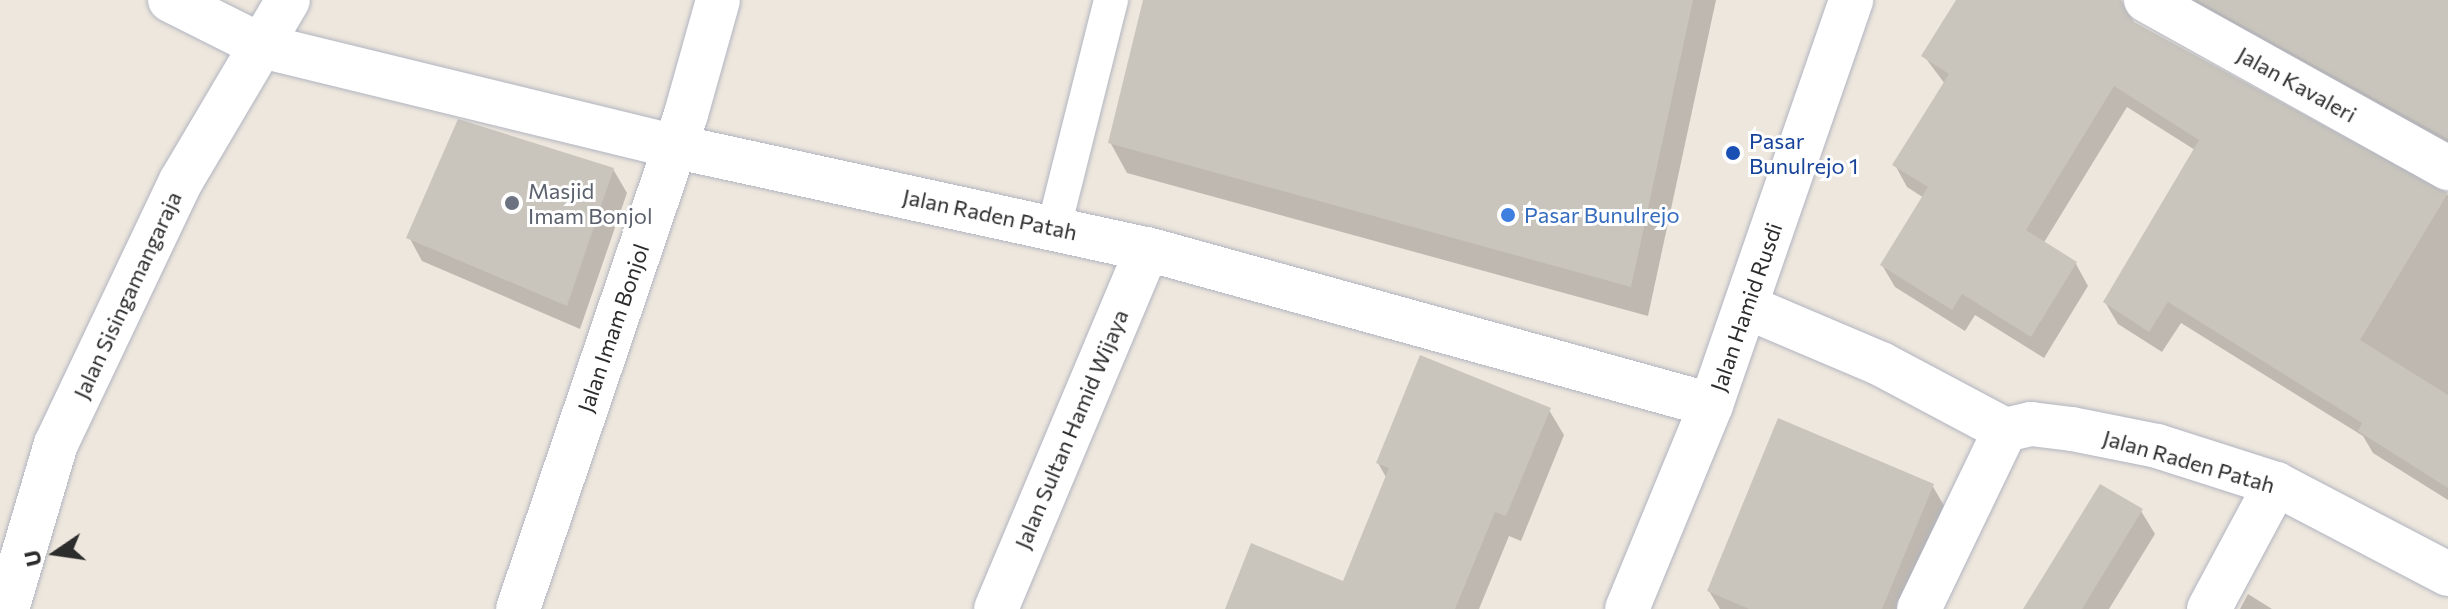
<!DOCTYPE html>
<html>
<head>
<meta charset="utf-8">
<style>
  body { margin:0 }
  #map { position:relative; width:2448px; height:609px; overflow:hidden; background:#eee7dd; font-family:Commissioner,sans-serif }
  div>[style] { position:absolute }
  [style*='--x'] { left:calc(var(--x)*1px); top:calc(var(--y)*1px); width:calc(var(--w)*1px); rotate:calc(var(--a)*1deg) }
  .shadow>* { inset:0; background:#0003 }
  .building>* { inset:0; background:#c9c5bc }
  .roads { filter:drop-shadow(0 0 2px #b1b4c0) drop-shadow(0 0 2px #b1b4c0) }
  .lane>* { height:34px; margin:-17px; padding:0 17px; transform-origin:17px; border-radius:17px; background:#fff }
  .street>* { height:44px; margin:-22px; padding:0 22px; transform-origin:22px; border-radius:22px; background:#fff }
  .secondary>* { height:44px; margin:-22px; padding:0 22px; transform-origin:22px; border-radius:22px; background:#fff }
  .dots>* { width:22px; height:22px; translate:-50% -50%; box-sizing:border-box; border:4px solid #fff; border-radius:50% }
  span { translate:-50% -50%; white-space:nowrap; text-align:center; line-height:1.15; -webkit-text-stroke:6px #fff; paint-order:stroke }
  .street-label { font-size:22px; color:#2c2c2c }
  .transit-label { font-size:22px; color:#164399 }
  .left { translate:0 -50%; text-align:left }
  .worship-label { font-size:22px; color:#5b616d }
  .shop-label { font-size:22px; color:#366cbe }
  .north { position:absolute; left:16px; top:513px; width:80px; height:80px; -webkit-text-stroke:6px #fff; paint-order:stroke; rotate:257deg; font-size:22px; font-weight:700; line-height:32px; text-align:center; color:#2c2c2c }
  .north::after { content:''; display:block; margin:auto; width:28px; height:36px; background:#2c2c2c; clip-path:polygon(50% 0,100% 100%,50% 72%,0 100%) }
</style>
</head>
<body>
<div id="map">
  <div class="shadow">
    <div style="clip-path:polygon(1145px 0,1716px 0,1648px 316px,1127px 173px,1110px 142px)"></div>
    <div style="clip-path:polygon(1958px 0,2110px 0,2133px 24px,2448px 195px,2448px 500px,2373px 453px,2363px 436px,2181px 323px,2162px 352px,2118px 324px,2105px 302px,2195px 150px,2127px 107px,2043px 244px,2076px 264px,2088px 286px,2044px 358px,1975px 315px,1965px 331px,1895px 287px,1882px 265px,1924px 198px,1907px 187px,1895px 165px,1945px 84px,1924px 56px)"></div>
    <div style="clip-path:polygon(2173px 0,2448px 0,2448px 153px)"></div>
    <div style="clip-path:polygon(613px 169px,627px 193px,580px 329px,422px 261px,409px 237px)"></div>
    <div style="clip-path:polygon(1549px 410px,1564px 435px,1521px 541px,1509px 536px,1479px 609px,1229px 609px,1345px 583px,1387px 479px,1378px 463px)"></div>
    <div style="clip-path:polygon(1932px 485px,1949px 514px,1909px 609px,1720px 609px,1709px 591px)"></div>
    <div style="clip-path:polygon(2141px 511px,2155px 534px,2109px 609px,2026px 609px)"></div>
    <div style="clip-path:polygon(2248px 594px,2272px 609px,2240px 609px)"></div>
  </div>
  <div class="building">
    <div style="clip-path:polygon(1143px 0,1693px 0,1631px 287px,1108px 143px)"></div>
    <div style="clip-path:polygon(1956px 0,2121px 0,2134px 22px,2448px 193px,2360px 340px,2448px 395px,2448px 488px,2358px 431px,2362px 423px,2168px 302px,2149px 332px,2103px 302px,2199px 140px,2114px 86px,2026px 230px,2077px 262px,2031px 337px,1962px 294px,1952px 310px,1880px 265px,1928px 187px,1892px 165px,1949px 74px,1921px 56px)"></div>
    <div style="clip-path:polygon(2197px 0,2448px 0,2448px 139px)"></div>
    <div style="clip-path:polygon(458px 119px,614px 168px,567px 306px,406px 238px)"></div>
    <div style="clip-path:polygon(1420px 355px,1551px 408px,1506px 516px,1495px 512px,1455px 609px,1225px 609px,1251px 543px,1343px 581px,1389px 468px,1376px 463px)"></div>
    <div style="clip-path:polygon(1778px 418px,1934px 484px,1882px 609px,1749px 609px,1707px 591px)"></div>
    <div style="clip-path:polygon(2100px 484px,2143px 509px,2082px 609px,2023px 609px)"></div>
  </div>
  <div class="roads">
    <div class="lane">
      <div style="--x:1054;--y:227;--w:234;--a:-75.9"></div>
    </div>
    <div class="street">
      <div style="--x:170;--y:0;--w:103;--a:26.6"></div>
      <div style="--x:262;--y:46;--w:423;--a:13.7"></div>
      <div style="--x:673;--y:146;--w:485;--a:12.3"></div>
      <div style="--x:1147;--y:249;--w:585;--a:15.46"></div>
      <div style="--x:2146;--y:0;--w:346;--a:29.1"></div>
      <div style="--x:1747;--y:307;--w:146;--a:23"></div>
      <div style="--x:1881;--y:364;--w:140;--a:28"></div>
      <div style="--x:2005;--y:430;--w:27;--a:-13"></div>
      <div style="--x:2031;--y:424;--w:41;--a:7"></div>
      <div style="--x:2072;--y:429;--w:87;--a:11.3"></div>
      <div style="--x:2157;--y:446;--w:125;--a:17.7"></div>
      <div style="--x:2276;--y:484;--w:194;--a:27.6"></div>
      <div style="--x:7;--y:609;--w:172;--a:-73.5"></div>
      <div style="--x:56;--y:444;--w:291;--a:-64.6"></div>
      <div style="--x:181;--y:181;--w:210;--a:-59.4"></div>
      <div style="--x:518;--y:609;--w:523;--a:-71.25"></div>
      <div style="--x:686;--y:114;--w:118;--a:-74.3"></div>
      <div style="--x:996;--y:609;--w:390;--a:-67.2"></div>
      <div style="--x:1919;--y:609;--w:199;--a:-64.3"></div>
      <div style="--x:2209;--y:609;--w:142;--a:-61.8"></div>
    </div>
    <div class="secondary">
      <div style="--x:1627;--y:609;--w:221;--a:-67.6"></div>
      <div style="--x:1711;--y:405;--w:429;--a:-70.9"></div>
    </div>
  </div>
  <div class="dots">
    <div style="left:1733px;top:153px;background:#1a4fb4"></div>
    <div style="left:512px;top:203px;background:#6b7280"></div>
    <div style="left:1508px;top:215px;background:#3f7fe0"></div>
  </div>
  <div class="street-label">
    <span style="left:2297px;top:84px;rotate:29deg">Jalan Kavaleri</span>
    <span style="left:990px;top:214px;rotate:12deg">Jalan Raden Patah</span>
    <span style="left:127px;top:295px;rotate:-65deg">Jalan Sisingamangaraja</span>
    <span style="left:1746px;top:307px;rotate:-71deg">Jalan Hamid Rusdi</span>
    <span style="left:613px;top:328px;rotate:-71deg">Jalan Imam Bonjol</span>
    <span style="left:1071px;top:429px;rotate:-67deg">Jalan Sultan Hamid Wijaya</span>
    <span style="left:2189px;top:461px;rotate:16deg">Jalan Raden Patah</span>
  </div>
  <div class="transit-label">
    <span class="left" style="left:1749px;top:153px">Pasar<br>Bunulrejo 1</span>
  </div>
  <div class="worship-label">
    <span class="left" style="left:528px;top:203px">Masjid<br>Imam Bonjol</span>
  </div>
  <div class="shop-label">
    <span class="left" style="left:1524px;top:215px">Pasar Bunulrejo</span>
  </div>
  <div class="north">U</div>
</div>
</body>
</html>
